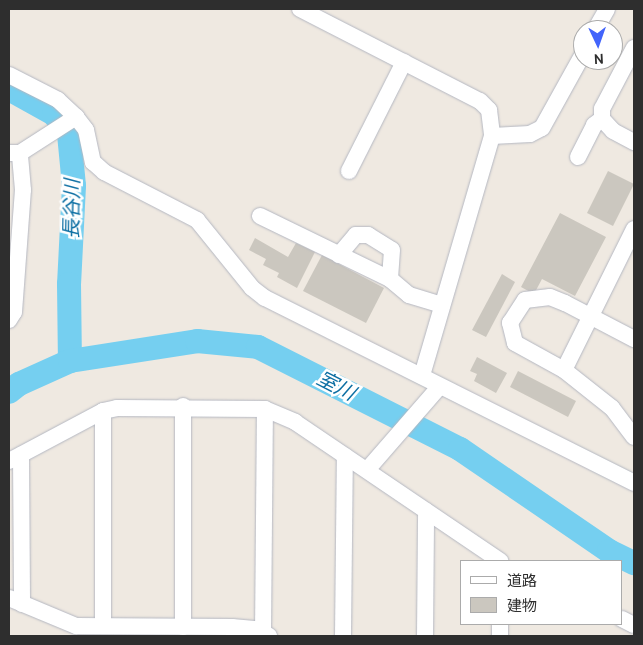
<!DOCTYPE html>
<html>
<head>
<meta charset="utf-8">
<style>
  body { margin:0 }
  #map { position:relative; width:643px; height:645px; overflow:hidden; background:#efe9e1; font-family:Cabin,"Noto Sans JP",sans-serif }
  div>[style] { position:absolute }
  [style*='--x'] { left:calc(var(--x)*1px); top:calc(var(--y)*1px); width:calc(var(--w)*1px); rotate:calc(var(--a)*1deg) }
  .river>* { height:24px; margin:-12px; padding:0 12px; transform-origin:12px; border-radius:12px; background:#75cff0 }
  .building>* { inset:0; background:#cbc7bf }
  .roads { filter:drop-shadow(0 0 1px #b4b7c1) drop-shadow(0 0 1px #b4b7c1) }
  .minor>* { height:16px; margin:-8px; padding:0 8px; transform-origin:8px; border-radius:8px; background:#fff }
  span { translate:-50% -50%; white-space:nowrap; text-align:center; line-height:1.15; -webkit-text-stroke:5px #fff; paint-order:stroke }
  .water-label { font-size:20px; color:#0d6fa3; font-style:italic }
  .frame { position:absolute; inset:0; border:10px solid #2e2e2e; pointer-events:none }
  .legend { position:absolute; left:460px; top:560px; width:162px; height:65px; box-sizing:border-box; background:#fff; border:1px solid #ababab; margin:0; padding:6px 9px; list-style:none; font-size:15px; color:#2e2e2e }
  .legend li { display:flex; align-items:center; gap:10px; height:25px }
  .legend b { width:25px; border:1px solid #ababab }
  .north { position:absolute; left:573px; top:20px; width:50px; height:50px; box-sizing:border-box; background:#fff; border:1px solid #ababab; border-radius:50%; rotate:177deg; font-size:14px; font-weight:700; line-height:20px; text-align:center; color:#2e2e2e }
  .north::after { content:''; display:block; margin:auto; width:18px; height:22px; background:#4264fb; clip-path:polygon(50% 0,100% 100%,50% 72%,0 100%) }
</style>
</head>
<body>
<div id="map">
  <div class="river">
    <div style="--x:9;--y:89;--w:51;--a:29.1"></div>
    <div style="--x:54;--y:114;--w:25;--a:53"></div>
    <div style="--x:69;--y:134;--w:52;--a:84.5"></div>
    <div style="--x:74;--y:186;--w:98;--a:92.9"></div>
    <div style="--x:69;--y:284;--w:77;--a:89.3"></div>
    <div style="--x:9;--y:392;--w:13;--a:-39"></div>
    <div style="--x:19;--y:384;--w:56;--a:-24.3"></div>
    <div style="--x:70;--y:361;--w:129;--a:-8.9"></div>
    <div style="--x:197;--y:341;--w:61;--a:5.6"></div>
    <div style="--x:258;--y:347;--w:226;--a:26.8"></div>
    <div style="--x:460;--y:449;--w:181;--a:34.4"></div>
    <div style="--x:609;--y:551;--w:28;--a:26"></div>
  </div>
  <div class="building">
    <div style="clip-path:polygon(608px 171px,634px 184px,613px 226px,587px 213px)"></div>
    <div style="clip-path:polygon(560px 213px,606px 237px,575px 296px,542px 279px,534px 294px,521px 287px)"></div>
    <div style="clip-path:polygon(255px 238px,288px 257px,296px 243px,315px 252px,297px 288px,277px 277px,279px 273px,263px 265px,266px 259px,249px 250px)"></div>
    <div style="clip-path:polygon(322px 255px,384px 288px,366px 323px,303px 291px)"></div>
    <div style="clip-path:polygon(502px 274px,515px 282px,486px 337px,472px 330px)"></div>
    <div style="clip-path:polygon(477px 357px,507px 373px,496px 393px,474px 381px,477px 374px,470px 371px)"></div>
    <div style="clip-path:polygon(518px 371px,576px 401px,568px 417px,510px 387px)"></div>
  </div>
  <div class="roads">
    <div class="minor">
      <div style="--x:300;--y:9;--w:202;--a:27.1"></div>
      <div style="--x:480;--y:101;--w:13;--a:45"></div>
      <div style="--x:489;--y:110;--w:26;--a:83"></div>
      <div style="--x:492;--y:136;--w:250;--a:106.3"></div>
      <div style="--x:595;--y:30;--w:24;--a:-60"></div>
      <div style="--x:634;--y:48;--w:69;--a:117.7"></div>
      <div style="--x:602;--y:109;--w:10;--a:90"></div>
      <div style="--x:602;--y:119;--w:16;--a:47"></div>
      <div style="--x:613;--y:131;--w:24;--a:28"></div>
      <div style="--x:9;--y:75;--w:55;--a:27"></div>
      <div style="--x:58;--y:100;--w:25;--a:43"></div>
      <div style="--x:76;--y:117;--w:16;--a:52"></div>
      <div style="--x:86;--y:130;--w:33;--a:78"></div>
      <div style="--x:93;--y:162;--w:15;--a:42"></div>
      <div style="--x:104;--y:172;--w:105;--a:27.3"></div>
      <div style="--x:197;--y:220;--w:87;--a:51"></div>
      <div style="--x:252;--y:288;--w:16;--a:38"></div>
      <div style="--x:265;--y:298;--w:413;--a:26.6"></div>
      <div style="--x:492;--y:136;--w:38;--a:-3"></div>
      <div style="--x:530;--y:134;--w:13;--a:-27"></div>
      <div style="--x:542;--y:128;--w:85;--a:-61"></div>
      <div style="--x:9;--y:153;--w:11;--a:0"></div>
      <div style="--x:20;--y:153;--w:67;--a:-32.7"></div>
      <div style="--x:578;--y:157;--w:36;--a:-63"></div>
      <div style="--x:594;--y:125;--w:10;--a:-37"></div>
      <div style="--x:349;--y:171;--w:122;--a:-63.2"></div>
      <div style="--x:260;--y:216;--w:144;--a:25.9"></div>
      <div style="--x:390;--y:279;--w:25;--a:40"></div>
      <div style="--x:409;--y:295;--w:34;--a:17"></div>
      <div style="--x:634;--y:229;--w:157;--a:116.4"></div>
      <div style="--x:564;--y:370;--w:61;--a:38.4"></div>
      <div style="--x:612;--y:408;--w:36;--a:53"></div>
      <div style="--x:339;--y:255;--w:26;--a:-50"></div>
      <div style="--x:356;--y:235;--w:12;--a:0"></div>
      <div style="--x:368;--y:235;--w:28;--a:32"></div>
      <div style="--x:392;--y:250;--w:29;--a:94"></div>
      <div style="--x:9;--y:320;--w:9;--a:-58"></div>
      <div style="--x:14;--y:312;--w:122;--a:-85.8"></div>
      <div style="--x:23;--y:190;--w:37;--a:-95"></div>
      <div style="--x:564;--y:370;--w:56;--a:-151.1"></div>
      <div style="--x:515;--y:343;--w:21;--a:-104"></div>
      <div style="--x:510;--y:323;--w:27;--a:-57"></div>
      <div style="--x:525;--y:300;--w:25;--a:-7"></div>
      <div style="--x:550;--y:297;--w:16;--a:22"></div>
      <div style="--x:565;--y:303;--w:78;--a:27.6"></div>
      <div style="--x:183;--y:406;--w:221;--a:90"></div>
      <div style="--x:103;--y:411;--w:215;--a:90"></div>
      <div style="--x:21;--y:455;--w:149;--a:89.6"></div>
      <div style="--x:9;--y:461;--w:106;--a:-28"></div>
      <div style="--x:103;--y:411;--w:14;--a:-12"></div>
      <div style="--x:117;--y:408;--w:148;--a:0.4"></div>
      <div style="--x:265;--y:409;--w:33;--a:23"></div>
      <div style="--x:295;--y:422;--w:248;--a:34.1"></div>
      <div style="--x:367;--y:470;--w:111;--a:-49"></div>
      <div style="--x:9;--y:598;--w:73;--a:22.7"></div>
      <div style="--x:76;--y:626;--w:156;--a:0.4"></div>
      <div style="--x:232;--y:627;--w:25;--a:5"></div>
      <div style="--x:257;--y:629;--w:14;--a:30"></div>
      <div style="--x:622;--y:619;--w:13;--a:27"></div>
      <div style="--x:263;--y:633;--w:224;--a:-89.5"></div>
      <div style="--x:343;--y:636;--w:180;--a:-89.4"></div>
      <div style="--x:425;--y:636;--w:125;--a:-89.5"></div>
      <div style="--x:500;--y:636;--w:12;--a:-90"></div>
    </div>
  </div>
  <div class="water-label">
    <span style="left:72px;top:209px;rotate:-89deg">長谷川</span>
    <span style="left:336px;top:386px;rotate:27deg">室川</span>
  </div>
  <div class="frame"></div>
  <ul class="legend">
  <li><b style="height:6px;background:#fff"></b>道路</li>
  <li><b style="height:14px;background:#cbc7bf"></b>建物</li>
  </ul>
  <div class="north">N</div>
</div>
</body>
</html>
